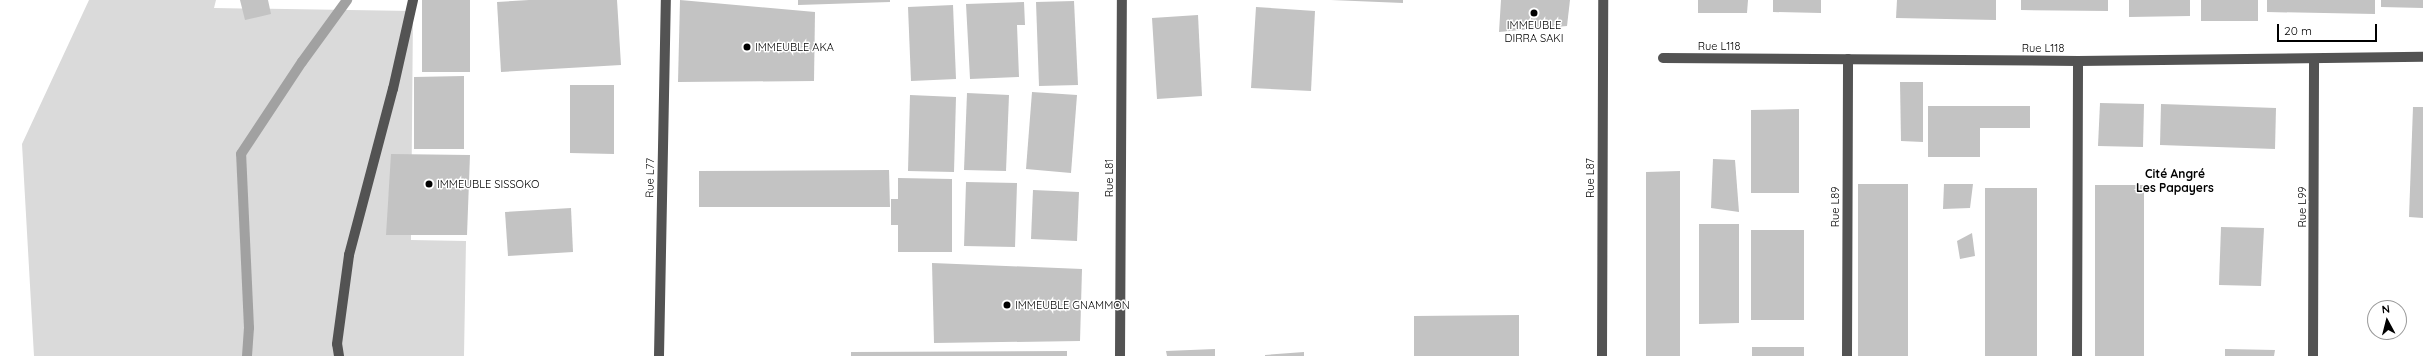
<!DOCTYPE html>
<html>
<head>
<meta charset="utf-8">
<style>
  body { margin:0 }
  #map { position:relative; width:2423px; height:356px; overflow:hidden; background:#fff; font-family:Quicksand,sans-serif }
  div>[style] { position:absolute }
  [style*='--x'] { left:calc(var(--x)*1px); top:calc(var(--y)*1px); width:calc(var(--w)*1px); rotate:calc(var(--a)*1deg) }
  .green>* { inset:0; background:#dadada }
  .stream>* { height:10px; margin:-5px; padding:0 5px; transform-origin:5px; border-radius:5px; background:#a1a1a1 }
  .building>* { inset:0; background:#c3c3c3 }
  .minor>* { height:10px; margin:-5px; padding:0 5px; transform-origin:5px; border-radius:5px; background:#535353 }
  .dots>* { width:11px; height:11px; translate:-50% -50%; box-sizing:border-box; border:2px solid #fff; border-radius:50% }
  span { translate:-50% -50%; white-space:nowrap; text-align:center; line-height:1.15; -webkit-text-stroke:3px #fff; paint-order:stroke }
  .poi-label { font-size:11px; color:#000 }
  .left { translate:0 -50%; text-align:left }
  .street-label { font-size:11px; color:#000 }
  .neighbourhood-label { font-size:12px; color:#000; font-weight:700 }
  .north { position:absolute; left:2367px; top:300px; width:40px; height:40px; box-sizing:border-box; background:#fff; border:1px solid #999; border-radius:50%; rotate:353deg; font-size:11px; font-weight:700; line-height:16px; text-align:center; color:#000 }
  .north::after { content:''; display:block; margin:auto; width:14px; height:18px; background:#000; clip-path:polygon(50% 0,100% 100%,50% 72%,0 100%) }
  .scale { position:absolute; left:2277px; top:24px; width:100px; height:18px; box-sizing:border-box; border:2px solid #000; border-top:0; padding-left:5px; font-size:12px; line-height:14px; white-space:nowrap; color:#000; -webkit-text-stroke:3px #fff; paint-order:stroke }
</style>
</head>
<body>
<div id="map">
  <div class="green">
    <div style="clip-path:polygon(89px 0,216px 0,214px 8px,413px 11px,411px 240px,466px 241px,464px 356px,34px 356px,22px 144px)"></div>
  </div>
  <div class="stream">
    <div style="--x:247;--y:356;--w:28;--a:-86"></div>
    <div style="--x:249;--y:328;--w:174;--a:-92.6"></div>
    <div style="--x:241;--y:154;--w:110;--a:-56.5"></div>
    <div style="--x:302;--y:62;--w:77;--a:-54"></div>
  </div>
  <div class="building">
    <div style="clip-path:polygon(240px 0,268px 0,271px 14px,245px 20px)"></div>
    <div style="clip-path:polygon(422px 0,470px 0,470px 72px,422px 72px)"></div>
    <div style="clip-path:polygon(529px 0,617px 0,621px 65px,501px 72px,497px 2px)"></div>
    <div style="clip-path:polygon(680px 0,815px 12px,814px 81px,678px 82px)"></div>
    <div style="clip-path:polygon(798px 0,890px 0,890px 2px,798px 5px)"></div>
    <div style="clip-path:polygon(1331px 0,1403px 0,1403px 3px)"></div>
    <div style="clip-path:polygon(1501px 0,1570px 0,1567px 26px,1499px 32px)"></div>
    <div style="clip-path:polygon(1698px 0,1748px 0,1747px 13px,1698px 13px)"></div>
    <div style="clip-path:polygon(1773px 0,1821px 0,1821px 13px,1773px 12px)"></div>
    <div style="clip-path:polygon(1897px 0,1996px 0,1996px 20px,1896px 18px)"></div>
    <div style="clip-path:polygon(2021px 0,2108px 0,2108px 11px,2021px 10px)"></div>
    <div style="clip-path:polygon(2129px 0,2190px 0,2190px 16px,2129px 17px)"></div>
    <div style="clip-path:polygon(2201px 0,2258px 0,2258px 21px,2201px 21px)"></div>
    <div style="clip-path:polygon(2267px 0,2375px 0,2375px 14px,2267px 12px)"></div>
    <div style="clip-path:polygon(2381px 0,2423px 0,2423px 8px,2381px 7px)"></div>
    <div style="clip-path:polygon(1074px 1px,1078px 85px,1039px 86px,1036px 2px)"></div>
    <div style="clip-path:polygon(1024px 2px,1025px 25px,1017px 25px,1019px 77px,970px 79px,966px 4px)"></div>
    <div style="clip-path:polygon(953px 5px,956px 79px,911px 81px,908px 7px)"></div>
    <div style="clip-path:polygon(1256px 7px,1315px 11px,1311px 91px,1251px 88px)"></div>
    <div style="clip-path:polygon(1198px 15px,1202px 96px,1157px 99px,1152px 18px)"></div>
    <div style="clip-path:polygon(464px 76px,464px 149px,414px 149px,414px 77px)"></div>
    <div style="clip-path:polygon(1900px 82px,1923px 82px,1923px 142px,1901px 141px)"></div>
    <div style="clip-path:polygon(570px 85px,614px 85px,614px 154px,570px 153px)"></div>
    <div style="clip-path:polygon(1032px 92px,1077px 95px,1071px 173px,1026px 169px)"></div>
    <div style="clip-path:polygon(967px 93px,1009px 95px,1006px 171px,964px 170px)"></div>
    <div style="clip-path:polygon(910px 95px,956px 97px,954px 172px,908px 171px)"></div>
    <div style="clip-path:polygon(2100px 103px,2144px 104px,2143px 147px,2098px 146px)"></div>
    <div style="clip-path:polygon(2161px 104px,2276px 108px,2275px 149px,2160px 145px)"></div>
    <div style="clip-path:polygon(1928px 106px,2030px 106px,2030px 128px,1980px 128px,1980px 157px,1928px 157px)"></div>
    <div style="clip-path:polygon(2413px 107px,2423px 107px,2423px 218px,2409px 217px)"></div>
    <div style="clip-path:polygon(1799px 109px,1799px 193px,1751px 193px,1751px 110px)"></div>
    <div style="clip-path:polygon(391px 154px,470px 155px,467px 235px,386px 235px)"></div>
    <div style="clip-path:polygon(1713px 159px,1735px 160px,1739px 212px,1711px 208px)"></div>
    <div style="clip-path:polygon(889px 170px,890px 207px,699px 207px,699px 171px)"></div>
    <div style="clip-path:polygon(1680px 171px,1680px 356px,1646px 356px,1646px 172px)"></div>
    <div style="clip-path:polygon(898px 178px,952px 179px,952px 252px,898px 252px,898px 225px,891px 225px,891px 199px,898px 199px)"></div>
    <div style="clip-path:polygon(966px 182px,1017px 183px,1015px 247px,964px 246px)"></div>
    <div style="clip-path:polygon(1858px 184px,1908px 184px,1908px 356px,1858px 356px)"></div>
    <div style="clip-path:polygon(1944px 184px,1973px 184px,1970px 208px,1943px 209px)"></div>
    <div style="clip-path:polygon(2095px 185px,2144px 185px,2144px 356px,2095px 356px)"></div>
    <div style="clip-path:polygon(1985px 188px,2037px 188px,2037px 356px,1985px 356px)"></div>
    <div style="clip-path:polygon(1033px 190px,1079px 192px,1077px 241px,1031px 239px)"></div>
    <div style="clip-path:polygon(571px 208px,573px 252px,508px 256px,505px 212px)"></div>
    <div style="clip-path:polygon(1699px 224px,1739px 224px,1739px 323px,1699px 324px)"></div>
    <div style="clip-path:polygon(2221px 227px,2264px 228px,2261px 286px,2219px 285px)"></div>
    <div style="clip-path:polygon(1751px 230px,1804px 230px,1804px 320px,1751px 320px)"></div>
    <div style="clip-path:polygon(1972px 233px,1975px 256px,1960px 259px,1957px 241px)"></div>
    <div style="clip-path:polygon(932px 263px,1082px 269px,1080px 341px,934px 343px)"></div>
    <div style="clip-path:polygon(1519px 315px,1519px 356px,1414px 356px,1414px 316px)"></div>
    <div style="clip-path:polygon(1752px 347px,1804px 347px,1804px 356px,1752px 356px)"></div>
    <div style="clip-path:polygon(1215px 349px,1215px 356px,1167px 356px,1166px 351px)"></div>
    <div style="clip-path:polygon(2225px 349px,2275px 350px,2274px 356px,2225px 356px)"></div>
    <div style="clip-path:polygon(1067px 351px,1067px 356px,851px 356px,851px 352px)"></div>
    <div style="clip-path:polygon(1304px 352px,1304px 356px,1265px 356px,1265px 355px)"></div>
  </div>
  <div class="minor">
    <div style="--x:1663;--y:58;--w:415;--a:0.4"></div>
    <div style="--x:2078;--y:61;--w:345;--a:-0.7"></div>
    <div style="--x:339;--y:356;--w:12;--a:-99"></div>
    <div style="--x:337;--y:344;--w:90;--a:-82.3"></div>
    <div style="--x:349;--y:255;--w:172;--a:-75.2"></div>
    <div style="--x:393;--y:89;--w:91;--a:-77.3"></div>
    <div style="--x:659;--y:356;--w:356;--a:-88.9"></div>
    <div style="--x:1120;--y:356;--w:356;--a:-89.7"></div>
    <div style="--x:1602;--y:356;--w:356;--a:-89.8"></div>
    <div style="--x:1847;--y:356;--w:297;--a:-89.8"></div>
    <div style="--x:2077;--y:356;--w:295;--a:-89.8"></div>
    <div style="--x:2313;--y:356;--w:297;--a:-89.8"></div>
  </div>
  <div class="dots">
    <div style="left:1534px;top:13px;background:#000"></div>
    <div style="left:747px;top:47px;background:#000"></div>
    <div style="left:429px;top:184px;background:#000"></div>
    <div style="left:1007px;top:305px;background:#000"></div>
  </div>
  <div class="poi-label">
    <span style="left:1534px;top:32px">IMMEUBLE<br>DIRRA SAKI</span>
    <span class="left" style="left:755px;top:47px">IMMEUBLE AKA</span>
    <span class="left" style="left:437px;top:184px">IMMEUBLE SISSOKO</span>
    <span class="left" style="left:1015px;top:305px">IMMEUBLE GNAMMON</span>
  </div>
  <div class="street-label">
    <span style="left:1719px;top:46px">Rue L118</span>
    <span style="left:2043px;top:48px">Rue L118</span>
    <span style="left:650px;top:178px;rotate:-89deg">Rue L77</span>
    <span style="left:1109px;top:178px;rotate:-90deg">Rue L81</span>
    <span style="left:1590px;top:178px;rotate:-90deg">Rue L87</span>
    <span style="left:1835px;top:207px;rotate:-90deg">Rue L89</span>
    <span style="left:2302px;top:207px;rotate:-90deg">Rue L99</span>
  </div>
  <div class="neighbourhood-label">
    <span style="left:2175px;top:181px">Cité Angré<br>Les Papayers</span>
  </div>
  <div class="north">N</div>
  <div class="scale">20 m</div>
</div>
</body>
</html>
